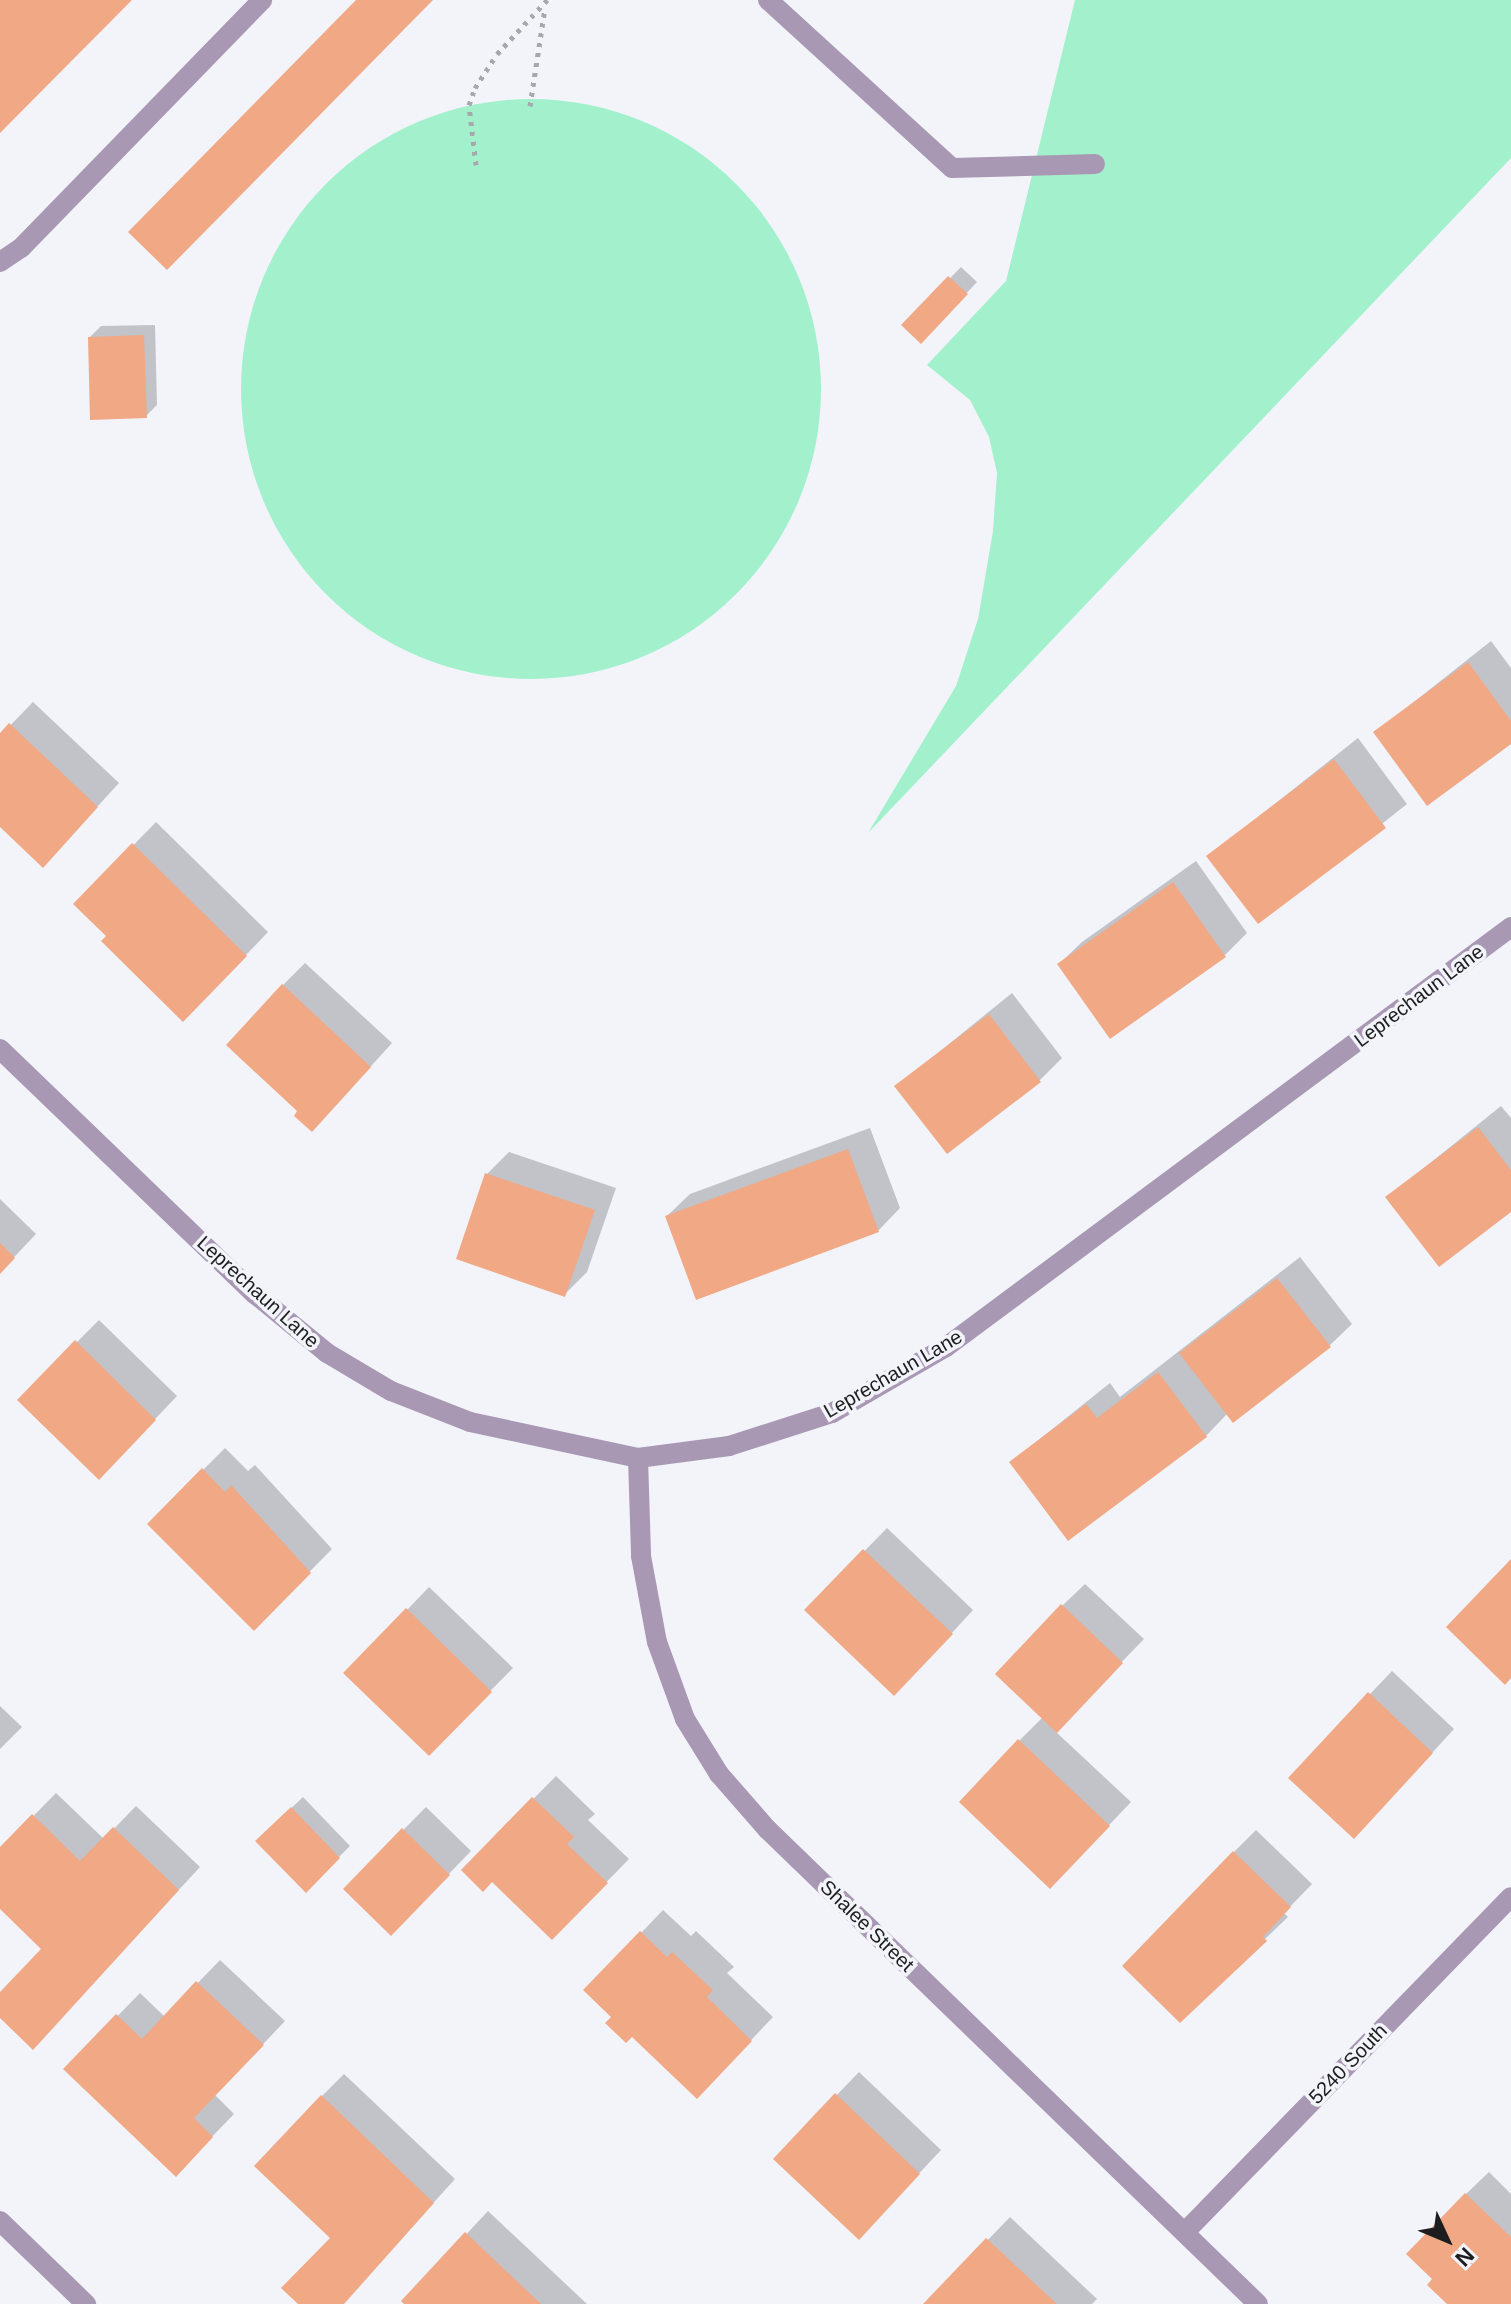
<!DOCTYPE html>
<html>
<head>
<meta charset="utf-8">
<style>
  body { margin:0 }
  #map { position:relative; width:1511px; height:2304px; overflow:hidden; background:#f2f4fa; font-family:Arial,sans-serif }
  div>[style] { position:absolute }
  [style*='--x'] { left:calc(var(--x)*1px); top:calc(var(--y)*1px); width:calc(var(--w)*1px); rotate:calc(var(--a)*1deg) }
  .green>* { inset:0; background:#a2f1cc }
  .round { border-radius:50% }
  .shadow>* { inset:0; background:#0003 }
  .building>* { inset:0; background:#f0a885 }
  .path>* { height:5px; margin-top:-2.5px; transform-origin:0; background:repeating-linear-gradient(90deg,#a7a8ad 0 4px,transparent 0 10px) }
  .service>* { height:20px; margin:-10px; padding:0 10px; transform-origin:10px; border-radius:10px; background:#a998b4 }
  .minor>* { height:20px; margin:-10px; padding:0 10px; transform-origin:10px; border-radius:10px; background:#a998b4 }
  span { translate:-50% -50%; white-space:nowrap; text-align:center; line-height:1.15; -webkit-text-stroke:7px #f2f4fa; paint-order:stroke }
  .street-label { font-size:20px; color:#1d1d20 }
  .north { position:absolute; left:1407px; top:2200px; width:80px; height:80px; -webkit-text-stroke:6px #f2f4fa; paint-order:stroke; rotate:134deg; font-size:22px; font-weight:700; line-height:32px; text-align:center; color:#1d1d20 }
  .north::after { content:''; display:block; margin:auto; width:28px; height:36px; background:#1d1d20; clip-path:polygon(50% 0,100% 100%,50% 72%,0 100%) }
</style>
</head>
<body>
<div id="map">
  <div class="green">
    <div style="clip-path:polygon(1075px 0,1511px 0,1511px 158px,868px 833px,956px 686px,978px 619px,993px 531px,997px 473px,989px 437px,970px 400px,927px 365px,1006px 281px)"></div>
    <div class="round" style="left:241px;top:99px;width:580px;height:580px"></div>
  </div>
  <div class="shadow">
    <div style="clip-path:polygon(961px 267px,977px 282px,932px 330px,904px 325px)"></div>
    <div style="clip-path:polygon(155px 325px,157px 405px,146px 416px,90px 337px,101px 326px)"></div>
    <div style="clip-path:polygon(1491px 641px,1511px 668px,1511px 742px,1376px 732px)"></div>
    <div style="clip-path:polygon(33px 702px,119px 783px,65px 842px,0 825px,0 736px)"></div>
    <div style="clip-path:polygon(1358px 738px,1407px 804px,1258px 922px,1209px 856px)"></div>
    <div style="clip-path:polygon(156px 822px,268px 932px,206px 997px,109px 936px,76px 904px)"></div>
    <div style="clip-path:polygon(1196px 861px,1247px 933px,1225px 955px,1059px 964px,1082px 942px)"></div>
    <div style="clip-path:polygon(305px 963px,392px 1043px,334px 1107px,283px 985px)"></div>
    <div style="clip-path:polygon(1012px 993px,1062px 1058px,1040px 1080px,897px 1086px)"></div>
    <div style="clip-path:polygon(1501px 1106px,1511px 1118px,1511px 1210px,1388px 1197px)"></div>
    <div style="clip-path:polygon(870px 1128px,900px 1208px,878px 1231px,667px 1216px,690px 1194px)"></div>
    <div style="clip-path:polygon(509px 1152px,616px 1188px,587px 1272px,565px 1294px,487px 1174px)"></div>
    <div style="clip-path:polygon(0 1199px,36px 1234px,0 1272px)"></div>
    <div style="clip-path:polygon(1300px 1257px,1352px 1324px,1329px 1346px,1228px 1413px,1206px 1436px,1011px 1462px,1110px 1383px,1120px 1397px)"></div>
    <div style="clip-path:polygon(99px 1320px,177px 1396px,121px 1455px,19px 1400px)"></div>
    <div style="clip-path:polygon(225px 1448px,248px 1471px,255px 1465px,332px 1549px,254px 1628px,149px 1524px)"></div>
    <div style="clip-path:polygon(887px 1528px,973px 1610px,917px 1671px,807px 1610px)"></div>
    <div style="clip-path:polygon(1085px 1584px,1144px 1639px,1055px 1731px,1131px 1802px,1073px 1863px,1019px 1741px,1043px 1717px,1062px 1606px)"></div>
    <div style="clip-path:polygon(429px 1587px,513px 1668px,429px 1753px,407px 1610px)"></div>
    <div style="clip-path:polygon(1392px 1671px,1454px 1729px,1376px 1814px,1290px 1778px)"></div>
    <div style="clip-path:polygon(0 1706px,22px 1727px,0 1749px)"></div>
    <div style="clip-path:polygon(556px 1776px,595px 1814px,588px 1820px,629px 1859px,552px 1938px,492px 1880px,463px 1870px)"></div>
    <div style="clip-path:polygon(56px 1793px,104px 1839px,136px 1806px,200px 1867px,55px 2024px,0 2015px,0 1995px,44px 1949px,0 1906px,0 1850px)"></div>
    <div style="clip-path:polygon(303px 1797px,350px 1846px,306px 1890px,257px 1841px)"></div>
    <div style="clip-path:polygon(426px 1807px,471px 1851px,413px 1911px,345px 1889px)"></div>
    <div style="clip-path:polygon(1256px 1830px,1312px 1884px,1284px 1913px,1288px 1917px,1180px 2020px,1234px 1852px)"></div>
    <div style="clip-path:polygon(663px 1910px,691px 1936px,696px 1931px,734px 1967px,727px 1973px,773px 2017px,719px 2074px,614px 2017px,641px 1933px)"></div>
    <div style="clip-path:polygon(220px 1960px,285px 2021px,215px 2095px,234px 2114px,176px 2174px,66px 2069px,140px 1993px,165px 2017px)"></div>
    <div style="clip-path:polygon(859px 2072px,941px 2150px,881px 2214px,775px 2159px)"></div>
    <div style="clip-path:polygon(344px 2074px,455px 2179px,342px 2304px,301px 2304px,332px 2238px,322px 2096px)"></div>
    <div style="clip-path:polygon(1489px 2172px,1511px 2194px,1511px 2304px,1450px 2304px,1435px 2279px,1466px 2194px)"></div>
    <div style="clip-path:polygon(488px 2211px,587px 2304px,407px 2304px,404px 2301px)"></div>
    <div style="clip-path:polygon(1010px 2217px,1097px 2299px,1092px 2304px,926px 2304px)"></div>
  </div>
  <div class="building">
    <div style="clip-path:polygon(0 0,132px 0,0 133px)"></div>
    <div style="clip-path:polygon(356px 0,433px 0,167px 270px,128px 232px)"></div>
    <div style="clip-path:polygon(948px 276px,968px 294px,921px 344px,901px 325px)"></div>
    <div style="clip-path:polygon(144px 335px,147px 418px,90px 420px,88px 337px)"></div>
    <div style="clip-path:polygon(1468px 662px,1511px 721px,1511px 744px,1427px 806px,1373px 732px)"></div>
    <div style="clip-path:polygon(9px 723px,98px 807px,43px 868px,0 827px,0 733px)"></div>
    <div style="clip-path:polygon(1334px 759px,1386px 828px,1258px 924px,1206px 856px)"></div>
    <div style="clip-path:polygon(132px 843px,247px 956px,183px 1022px,101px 941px,106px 936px,73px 904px)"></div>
    <div style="clip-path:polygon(1173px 882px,1226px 957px,1110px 1039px,1057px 964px)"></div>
    <div style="clip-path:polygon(282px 984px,371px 1067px,312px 1132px,294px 1116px,297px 1111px,226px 1045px)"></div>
    <div style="clip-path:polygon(989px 1014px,1041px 1082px,947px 1154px,894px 1086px)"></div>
    <div style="clip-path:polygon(1478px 1127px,1511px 1170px,1511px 1212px,1439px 1267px,1385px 1197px)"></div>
    <div style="clip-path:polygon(848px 1149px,879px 1232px,696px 1300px,665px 1216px)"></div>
    <div style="clip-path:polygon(485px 1173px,595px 1210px,565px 1297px,456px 1259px)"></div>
    <div style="clip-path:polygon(0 1243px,15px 1258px,0 1274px)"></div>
    <div style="clip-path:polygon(1277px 1278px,1331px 1347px,1233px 1423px,1179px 1353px)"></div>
    <div style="clip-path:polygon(75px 1340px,156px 1420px,99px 1480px,17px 1400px)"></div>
    <div style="clip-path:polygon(1158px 1372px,1207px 1437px,1068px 1541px,1009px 1462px,1086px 1404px,1097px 1418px)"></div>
    <div style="clip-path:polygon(202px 1468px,225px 1492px,231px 1485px,311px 1573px,254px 1631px,147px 1524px)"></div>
    <div style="clip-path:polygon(863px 1549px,953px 1634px,894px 1696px,804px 1610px)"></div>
    <div style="clip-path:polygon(1511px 1559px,1511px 1678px,1505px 1685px,1446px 1627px)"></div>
    <div style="clip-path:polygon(1061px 1604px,1123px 1663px,1057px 1733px,995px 1674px)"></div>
    <div style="clip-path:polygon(406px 1608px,492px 1692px,429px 1756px,343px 1673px)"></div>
    <div style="clip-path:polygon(1368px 1692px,1433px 1753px,1354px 1839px,1288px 1778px)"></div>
    <div style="clip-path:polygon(1018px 1739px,1110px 1826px,1050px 1889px,959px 1802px)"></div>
    <div style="clip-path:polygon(532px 1797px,574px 1837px,567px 1844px,608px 1883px,552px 1940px,492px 1882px,483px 1892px,461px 1870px)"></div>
    <div style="clip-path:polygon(291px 1807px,340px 1858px,306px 1893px,255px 1841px)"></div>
    <div style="clip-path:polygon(32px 1814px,80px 1861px,113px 1827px,179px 1890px,33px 2050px,0 2018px,0 1992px,41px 1949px,0 1909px,0 1847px)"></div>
    <div style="clip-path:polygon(402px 1828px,450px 1875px,391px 1936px,343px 1889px)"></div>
    <div style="clip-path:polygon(1233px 1851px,1291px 1907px,1263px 1937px,1267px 1941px,1180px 2023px,1122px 1966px)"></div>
    <div style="clip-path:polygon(640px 1931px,667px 1957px,672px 1952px,713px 1990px,707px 1997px,752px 2041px,697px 2099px,632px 2037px,626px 2043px,605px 2023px,611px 2017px,583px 1990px)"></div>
    <div style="clip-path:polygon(196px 1981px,264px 2045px,194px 2118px,213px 2137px,176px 2177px,63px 2069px,116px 2014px,142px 2039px)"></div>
    <div style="clip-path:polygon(835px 2093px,920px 2174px,859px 2240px,773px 2159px)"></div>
    <div style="clip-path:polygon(321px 2095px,434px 2203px,344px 2304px,298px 2304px,281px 2288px,330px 2238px,254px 2166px)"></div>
    <div style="clip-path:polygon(1465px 2193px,1511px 2237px,1511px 2304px,1447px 2304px,1427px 2285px,1432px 2279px,1406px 2254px)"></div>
    <div style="clip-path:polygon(465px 2232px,541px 2304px,404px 2304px,401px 2301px)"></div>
    <div style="clip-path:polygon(986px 2238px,1057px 2304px,923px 2304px)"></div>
  </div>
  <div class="path">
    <div style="--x:530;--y:106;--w:99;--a:-81.3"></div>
    <div style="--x:476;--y:165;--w:60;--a:-96.7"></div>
    <div style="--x:469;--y:105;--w:18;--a:-71"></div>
    <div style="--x:475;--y:88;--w:40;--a:-57.1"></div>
    <div style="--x:497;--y:54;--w:74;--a:-47.2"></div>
  </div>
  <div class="service">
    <div style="--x:768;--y:0;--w:249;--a:42.4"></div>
    <div style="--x:952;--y:168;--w:143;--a:-1.6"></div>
    <div style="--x:0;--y:262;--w:25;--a:-34"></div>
    <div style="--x:21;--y:248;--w:346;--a:-45.8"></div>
  </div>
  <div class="minor">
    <div style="--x:0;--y:1049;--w:354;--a:43.9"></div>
    <div style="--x:255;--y:1294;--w:93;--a:39.3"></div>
    <div style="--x:327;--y:1353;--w:74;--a:30.7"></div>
    <div style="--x:391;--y:1391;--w:85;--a:21.4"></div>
    <div style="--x:470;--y:1422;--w:172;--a:12.1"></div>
    <div style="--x:638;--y:1458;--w:92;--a:-7.5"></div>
    <div style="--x:729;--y:1446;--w:108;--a:-17.8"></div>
    <div style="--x:832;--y:1413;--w:132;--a:-30.1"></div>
    <div style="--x:946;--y:1347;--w:704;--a:-36.63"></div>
    <div style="--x:638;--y:1458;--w:98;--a:88.2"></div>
    <div style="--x:641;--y:1556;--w:87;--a:79.5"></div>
    <div style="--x:657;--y:1642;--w:82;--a:70"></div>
    <div style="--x:685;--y:1719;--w:65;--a:58.3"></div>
    <div style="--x:719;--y:1774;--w:73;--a:48.9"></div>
    <div style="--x:767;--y:1829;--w:683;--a:44.05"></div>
    <div style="--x:0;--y:2221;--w:120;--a:44"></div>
    <div style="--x:1185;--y:2232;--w:467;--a:-45.8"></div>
  </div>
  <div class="street-label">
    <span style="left:1419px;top:996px;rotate:-37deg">Leprechaun Lane</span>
    <span style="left:258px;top:1292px;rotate:42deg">Leprechaun Lane</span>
    <span style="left:893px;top:1374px;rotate:-30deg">Leprechaun Lane</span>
    <span style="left:867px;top:1926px;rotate:44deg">Shalee Street</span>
    <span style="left:1348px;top:2064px;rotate:-46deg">5240 South</span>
  </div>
  <div class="north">N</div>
</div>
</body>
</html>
